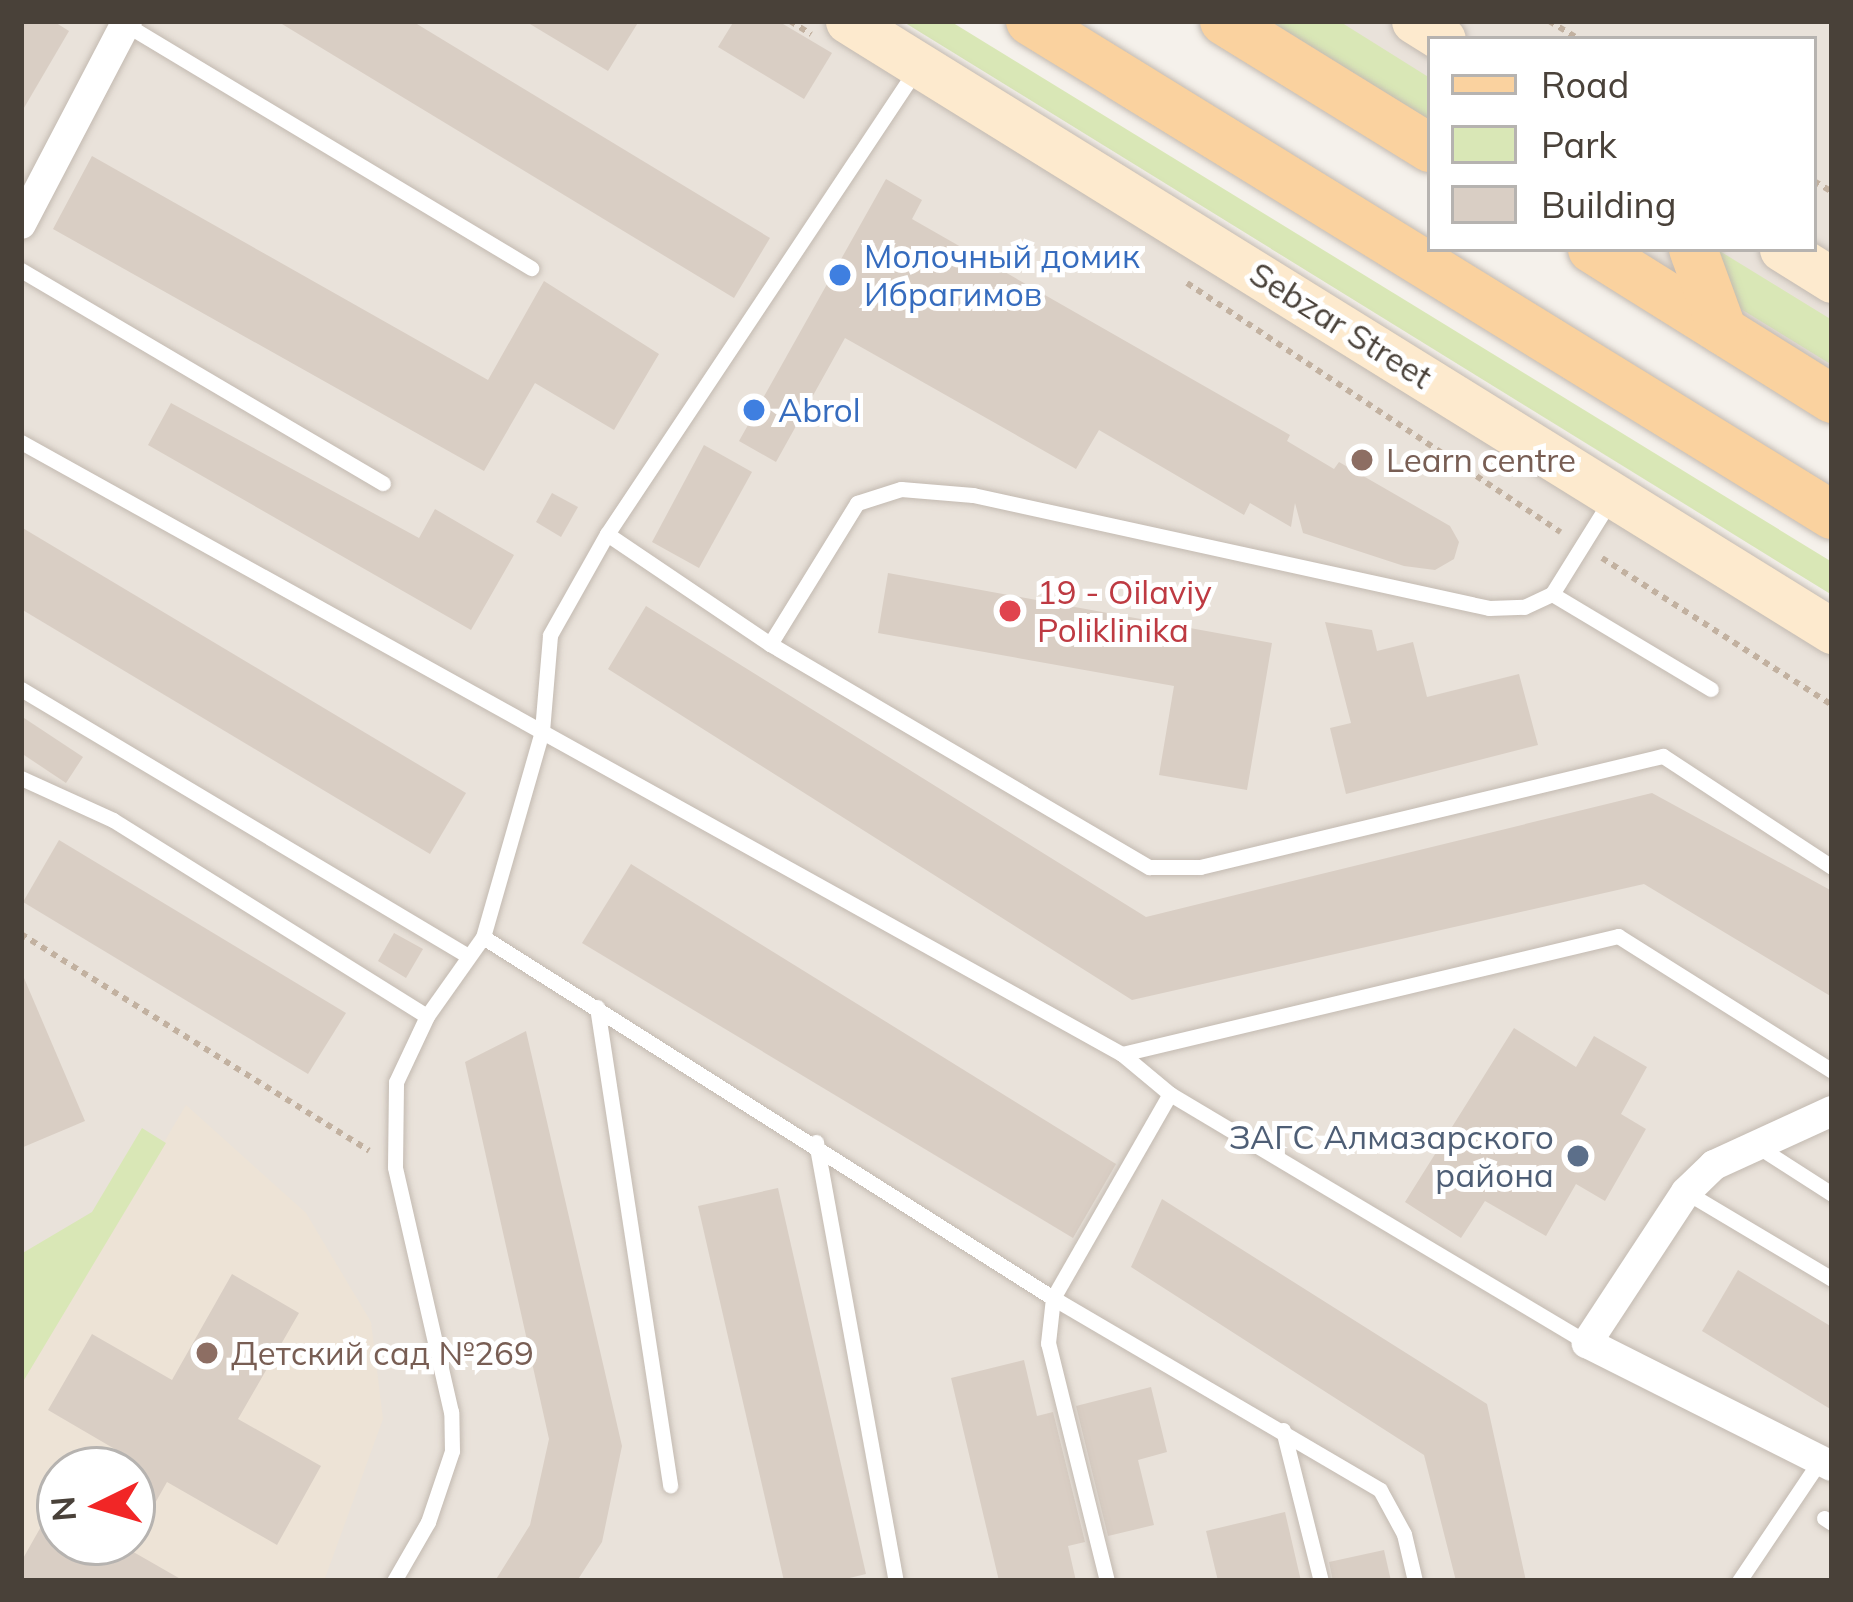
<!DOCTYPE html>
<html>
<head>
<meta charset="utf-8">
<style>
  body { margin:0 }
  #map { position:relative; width:1853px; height:1602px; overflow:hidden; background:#f5f1eb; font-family:Mulish,sans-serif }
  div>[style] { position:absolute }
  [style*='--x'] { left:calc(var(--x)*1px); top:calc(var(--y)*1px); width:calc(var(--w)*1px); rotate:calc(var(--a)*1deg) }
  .residential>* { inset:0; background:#e9e2da }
  .education>* { inset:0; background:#ede3d6 }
  .green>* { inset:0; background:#d9e7b6 }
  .building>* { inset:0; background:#d9cec4 }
  .path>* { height:6px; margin-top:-3px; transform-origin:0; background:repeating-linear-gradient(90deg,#c2b1a0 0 6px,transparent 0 12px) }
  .roads { filter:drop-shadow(0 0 3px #c3bab1) drop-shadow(0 0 3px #c3bab1) }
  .lane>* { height:15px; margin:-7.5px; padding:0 7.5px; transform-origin:7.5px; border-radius:7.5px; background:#fff }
  .street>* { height:30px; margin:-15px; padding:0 15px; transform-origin:15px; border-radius:15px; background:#fff }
  .secondary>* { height:45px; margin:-22.5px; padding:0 22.5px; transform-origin:22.5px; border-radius:22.5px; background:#fdeace }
  .primary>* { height:48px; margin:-24px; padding:0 24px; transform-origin:24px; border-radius:24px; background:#fad29f }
  .dots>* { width:33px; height:33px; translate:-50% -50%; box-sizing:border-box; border:6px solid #fff; border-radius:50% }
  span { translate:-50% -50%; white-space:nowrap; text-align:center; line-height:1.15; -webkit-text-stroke:10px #fff; paint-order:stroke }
  .shop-label { font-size:33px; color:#366cbe }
  .left { translate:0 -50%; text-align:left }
  .street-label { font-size:33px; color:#494139 }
  .education-label { font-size:33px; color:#785e54 }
  .health-label { font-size:33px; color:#be3a42 }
  .service-label { font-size:33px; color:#4e5e75 }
  .right { translate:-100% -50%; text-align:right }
  .frame { position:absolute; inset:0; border:24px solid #494139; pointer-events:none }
  .legend { position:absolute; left:1427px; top:36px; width:390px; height:216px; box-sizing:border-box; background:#fff; border:3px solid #b6b3b0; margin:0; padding:15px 21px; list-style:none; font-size:36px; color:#494139 }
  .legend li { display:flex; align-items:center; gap:24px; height:60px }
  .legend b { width:60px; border:3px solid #b6b3b0 }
  .north { position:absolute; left:36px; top:1446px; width:120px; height:120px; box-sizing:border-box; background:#fff; border:3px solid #b6b3b0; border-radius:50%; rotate:265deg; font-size:33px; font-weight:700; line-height:48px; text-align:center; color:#494139 }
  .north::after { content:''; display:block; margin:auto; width:42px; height:54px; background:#f12626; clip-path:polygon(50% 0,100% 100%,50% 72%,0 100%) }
</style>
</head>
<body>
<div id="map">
  <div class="residential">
    <div style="clip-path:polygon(evenodd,21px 21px,848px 21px,1832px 631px,1832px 1581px,21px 1581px,21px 21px,60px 1470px,132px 1470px,132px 1542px,60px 1542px,60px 1470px)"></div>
    <div style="clip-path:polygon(1224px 21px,1832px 21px,1832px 399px,1592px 249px,1814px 249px,1814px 39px,1430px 39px,1430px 149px)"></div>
  </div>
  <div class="education">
    <div style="clip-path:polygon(evenodd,186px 1105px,306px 1213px,371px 1322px,383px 1419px,324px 1581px,21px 1581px,21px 1385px,186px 1105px,60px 1470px,132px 1470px,132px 1542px,60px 1542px,60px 1470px)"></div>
  </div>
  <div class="green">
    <div style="clip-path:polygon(902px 21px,950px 21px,1832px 562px,1832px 595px)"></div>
    <div style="clip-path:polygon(1270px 21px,1339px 21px,1430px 78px,1430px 120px)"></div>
    <div style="clip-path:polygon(1718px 250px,1832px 320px,1832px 365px,1736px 306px)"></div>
    <div style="clip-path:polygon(142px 1128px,166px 1143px,21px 1385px,21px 1254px,92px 1212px)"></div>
  </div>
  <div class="building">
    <div style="clip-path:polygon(21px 21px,53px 21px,69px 31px,21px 113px)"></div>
    <div style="clip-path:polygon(277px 21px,412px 21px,770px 238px,734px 298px)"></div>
    <div style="clip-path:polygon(525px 21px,639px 21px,608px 71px)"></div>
    <div style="clip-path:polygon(734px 21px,778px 21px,832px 53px,804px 99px,718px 47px)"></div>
    <div style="clip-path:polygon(92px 156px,488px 380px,544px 281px,659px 354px,614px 430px,535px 383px,484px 471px,53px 229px)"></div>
    <div style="clip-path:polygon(886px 179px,922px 200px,912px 219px,1290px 435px,1287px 441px,1334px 469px,1339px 462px,1450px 526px,1459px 542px,1454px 559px,1435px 570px,1404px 566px,1303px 533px,1295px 503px,1291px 527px,1250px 503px,1244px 515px,1099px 430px,1076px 469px,845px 338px,776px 462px,739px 441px)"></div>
    <div style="clip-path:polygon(171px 403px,419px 538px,435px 509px,514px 555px,471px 630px,148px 445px)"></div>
    <div style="clip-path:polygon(704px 445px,752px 472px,699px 568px,652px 542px)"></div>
    <div style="clip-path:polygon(552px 493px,578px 507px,561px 537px,536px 522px)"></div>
    <div style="clip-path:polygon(21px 527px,466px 793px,430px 854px,21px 609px)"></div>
    <div style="clip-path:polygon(888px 573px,1272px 643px,1247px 790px,1159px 775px,1174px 686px,878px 633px)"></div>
    <div style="clip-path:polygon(646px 606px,1146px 917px,1652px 793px,1832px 891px,1832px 997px,1644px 884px,1132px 1000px,608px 669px)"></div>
    <div style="clip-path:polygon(1325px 622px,1372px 630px,1377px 651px,1413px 642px,1427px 697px,1519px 674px,1538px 745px,1346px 794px,1330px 728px,1351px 723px)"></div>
    <div style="clip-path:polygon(21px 716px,83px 757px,66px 783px,21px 753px)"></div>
    <div style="clip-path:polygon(59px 840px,346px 1013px,308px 1074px,23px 902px)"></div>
    <div style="clip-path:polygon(631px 864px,1116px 1164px,1073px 1238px,582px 943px)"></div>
    <div style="clip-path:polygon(394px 933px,423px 949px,406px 978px,378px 961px)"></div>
    <div style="clip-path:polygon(21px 971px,85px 1121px,21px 1148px)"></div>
    <div style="clip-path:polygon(1514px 1028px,1576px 1067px,1594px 1036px,1647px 1067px,1621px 1114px,1646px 1129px,1605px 1201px,1576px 1184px,1546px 1236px,1485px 1201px,1461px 1238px,1405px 1202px)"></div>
    <div style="clip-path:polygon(526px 1031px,622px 1446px,602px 1542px,577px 1581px,495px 1581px,530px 1525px,549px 1439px,465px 1062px)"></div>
    <div style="clip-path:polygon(778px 1188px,866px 1574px,837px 1581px,784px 1581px,698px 1206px)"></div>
    <div style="clip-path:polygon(1162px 1199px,1487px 1404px,1526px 1581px,1456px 1581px,1424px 1455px,1131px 1267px)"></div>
    <div style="clip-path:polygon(1738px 1270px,1832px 1327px,1832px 1410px,1702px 1331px)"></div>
    <div style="clip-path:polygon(232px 1274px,299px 1313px,238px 1419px,321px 1466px,277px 1545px,167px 1482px,132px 1544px,132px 1470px,117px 1470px,125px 1455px,48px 1410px,92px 1334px,172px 1380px)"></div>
    <div style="clip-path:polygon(1024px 1360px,1037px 1416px,1053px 1412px,1085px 1542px,1068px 1546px,1076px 1581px,999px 1581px,951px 1378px)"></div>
    <div style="clip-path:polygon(1151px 1387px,1167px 1452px,1138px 1460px,1154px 1525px,1108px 1536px,1076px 1406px)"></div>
    <div style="clip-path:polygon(60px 1493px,60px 1542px,116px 1542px,184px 1581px,21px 1581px,21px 1562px)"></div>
    <div style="clip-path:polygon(1285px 1512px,1301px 1581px,1218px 1581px,1206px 1531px)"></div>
    <div style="clip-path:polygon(1384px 1550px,1391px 1581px,1333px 1581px,1329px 1562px)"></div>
  </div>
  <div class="path">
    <div style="--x:790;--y:21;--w:25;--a:32"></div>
    <div style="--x:1549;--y:21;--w:35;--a:31"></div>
    <div style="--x:1814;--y:181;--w:21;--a:31"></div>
    <div style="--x:1187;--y:283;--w:449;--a:33.7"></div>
    <div style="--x:1602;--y:558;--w:273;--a:32.6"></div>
    <div style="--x:21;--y:934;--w:410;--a:31.9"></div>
  </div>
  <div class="roads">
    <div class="lane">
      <div style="--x:125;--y:24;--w:474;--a:31"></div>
      <div style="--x:21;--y:270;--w:420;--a:30.5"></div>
      <div style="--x:21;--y:442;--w:1260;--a:29.07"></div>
      <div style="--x:1122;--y:1054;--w:62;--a:39.8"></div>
      <div style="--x:1170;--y:1094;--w:486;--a:30.8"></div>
      <div style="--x:607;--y:534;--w:197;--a:34"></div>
      <div style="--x:770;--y:644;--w:166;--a:-58.3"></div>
      <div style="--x:857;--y:503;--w:46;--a:-17.7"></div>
      <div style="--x:901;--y:489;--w:72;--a:4.8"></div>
      <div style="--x:973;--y:495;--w:528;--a:12.35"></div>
      <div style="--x:1489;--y:608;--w:35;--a:-2"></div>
      <div style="--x:1524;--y:607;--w:31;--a:-25"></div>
      <div style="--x:1552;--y:594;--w:110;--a:-58.1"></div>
      <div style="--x:1552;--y:594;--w:185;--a:30.9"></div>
      <div style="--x:770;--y:644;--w:440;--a:30.5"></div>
      <div style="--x:1149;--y:867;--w:51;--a:0"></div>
      <div style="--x:1200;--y:867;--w:476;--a:-13.5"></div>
      <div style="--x:1663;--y:756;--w:202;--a:33.3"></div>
      <div style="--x:21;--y:689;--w:521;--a:30.85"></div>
      <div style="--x:21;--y:778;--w:101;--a:24.5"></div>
      <div style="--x:113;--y:820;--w:370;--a:32"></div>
      <div style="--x:483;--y:937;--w:675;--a:32.35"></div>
      <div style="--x:1053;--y:1298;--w:379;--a:30.4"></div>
      <div style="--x:1380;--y:1490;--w:50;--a:61.4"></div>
      <div style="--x:1404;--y:1534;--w:48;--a:76.8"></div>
      <div style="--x:597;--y:1007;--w:484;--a:81.3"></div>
      <div style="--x:1122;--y:1054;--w:510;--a:-13.38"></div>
      <div style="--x:1618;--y:936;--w:253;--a:32.2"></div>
      <div style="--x:816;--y:1142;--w:446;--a:79.7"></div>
      <div style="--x:1754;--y:1144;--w:93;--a:32.7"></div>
      <div style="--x:1686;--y:1192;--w:170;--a:30.8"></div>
      <div style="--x:1283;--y:1430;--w:156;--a:75.9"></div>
      <div style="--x:1824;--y:1518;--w:9;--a:32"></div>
      <div style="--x:394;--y:1581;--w:68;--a:-60"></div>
      <div style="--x:428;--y:1522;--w:75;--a:-71.3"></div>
      <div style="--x:452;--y:1451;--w:39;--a:-91"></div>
      <div style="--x:451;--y:1412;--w:251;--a:-102.9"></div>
      <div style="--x:395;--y:1167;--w:85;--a:-89.3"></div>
      <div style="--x:396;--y:1082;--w:73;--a:-64.8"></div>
      <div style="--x:427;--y:1016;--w:97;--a:-54.7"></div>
      <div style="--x:483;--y:937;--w:214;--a:-74"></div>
      <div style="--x:542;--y:731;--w:96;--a:-85.2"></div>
      <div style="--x:550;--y:635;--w:116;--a:-60.6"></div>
      <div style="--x:607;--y:534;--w:556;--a:-56.37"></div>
      <div style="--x:1107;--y:1581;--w:245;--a:-103.9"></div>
      <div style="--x:1048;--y:1343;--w:45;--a:-83.7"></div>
      <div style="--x:1053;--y:1298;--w:235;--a:-60.2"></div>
      <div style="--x:1739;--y:1581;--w:147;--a:-56.1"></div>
    </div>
    <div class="street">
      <div style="--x:21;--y:224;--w:229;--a:-62.4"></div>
      <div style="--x:1832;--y:1111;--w:130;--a:155.4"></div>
      <div style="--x:1714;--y:1165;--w:39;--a:136"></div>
      <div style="--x:1686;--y:1192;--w:181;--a:123.3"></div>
      <div style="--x:1587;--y:1343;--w:274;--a:26.7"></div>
    </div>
    <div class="secondary">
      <div style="--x:848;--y:21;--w:1158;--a:31.8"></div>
      <div style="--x:1414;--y:21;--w:34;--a:32"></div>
      <div style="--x:1782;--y:249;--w:59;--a:31.8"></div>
    </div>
    <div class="primary">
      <div style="--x:1030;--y:21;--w:942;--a:31.63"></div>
      <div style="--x:1224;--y:21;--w:242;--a:31.7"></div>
      <div style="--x:1592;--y:249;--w:283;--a:32"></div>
      <div style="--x:1693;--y:249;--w:87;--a:69.9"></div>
    </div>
  </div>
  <div class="dots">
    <div style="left:840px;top:275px;background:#3f7fe0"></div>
    <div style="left:754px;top:410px;background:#3f7fe0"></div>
    <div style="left:1362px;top:460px;background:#8d6e63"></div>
    <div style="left:1010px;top:611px;background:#e0444e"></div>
    <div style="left:1578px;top:1156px;background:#5c6f8a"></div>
    <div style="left:207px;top:1353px;background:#8d6e63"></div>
  </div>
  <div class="shop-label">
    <span class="left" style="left:864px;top:275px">Молочный домик<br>Ибрагимов</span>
    <span class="left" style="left:778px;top:410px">Abrol</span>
  </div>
  <div class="street-label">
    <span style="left:1341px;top:325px;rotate:32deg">Sebzar Street</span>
  </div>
  <div class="education-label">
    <span class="left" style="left:1386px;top:460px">Learn centre</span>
    <span class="left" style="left:231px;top:1353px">Детский сад №269</span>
  </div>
  <div class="health-label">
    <span class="left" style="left:1037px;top:611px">19 - Oilaviy<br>Poliklinika</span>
  </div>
  <div class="service-label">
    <span class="right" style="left:1554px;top:1156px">ЗАГС Алмазарского<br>района</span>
  </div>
  <div class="frame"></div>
  <ul class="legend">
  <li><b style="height:15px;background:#fad29f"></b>Road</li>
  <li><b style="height:33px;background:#d9e7b6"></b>Park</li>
  <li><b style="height:33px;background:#d9cec4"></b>Building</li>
  </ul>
  <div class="north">N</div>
</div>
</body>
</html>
